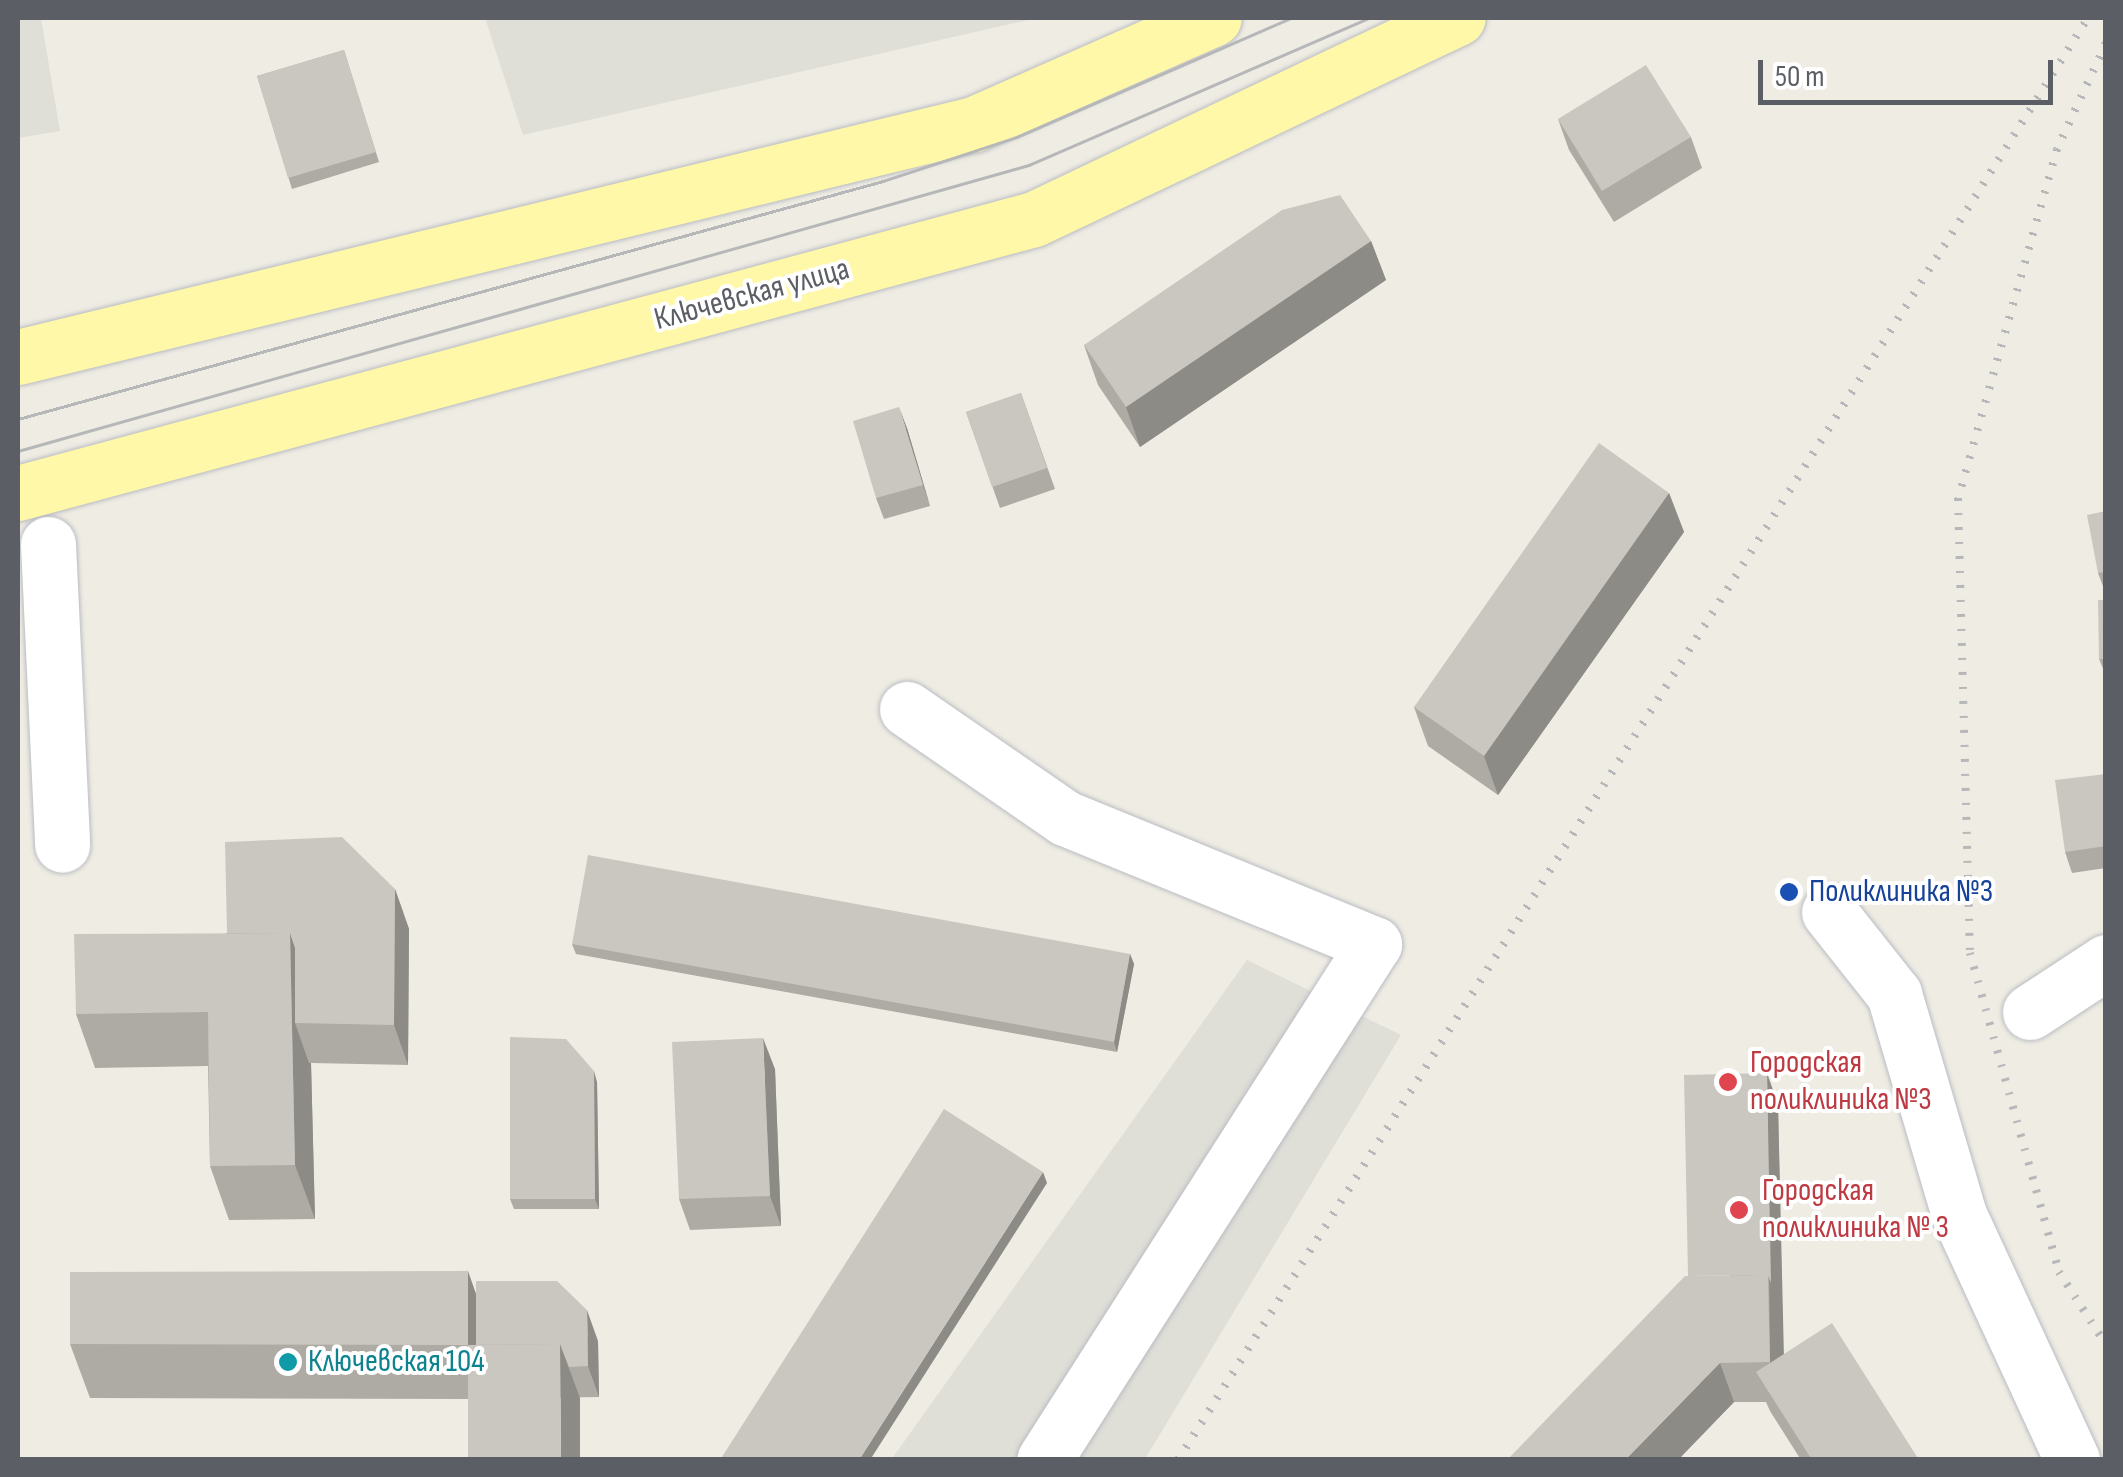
<!DOCTYPE html>
<html>
<head>
<meta charset="utf-8">
<style>
  body { margin:0 }
  #map { position:relative; width:2123px; height:1477px; overflow:hidden; background:#efede3; font-family:"Sofia Sans Condensed",sans-serif }
  div>[style] { position:absolute }
  [style*='--x'] { left:calc(var(--x)*1px); top:calc(var(--y)*1px); width:calc(var(--w)*1px); rotate:calc(var(--a)*1deg) }
  .industrial>* { inset:0; background:#dfded7 }
  .roads { filter:drop-shadow(0 0 2px #babcc3) drop-shadow(0 0 2px #babcc3) }
  .minor>* { height:55px; margin:-27.5px; padding:0 27.5px; transform-origin:27.5px; border-radius:27.5px; background:#fff }
  .major>* { height:55px; margin:-27.5px; padding:0 27.5px; transform-origin:27.5px; border-radius:27.5px; background:#fff8a8 }
  .tram>* { height:2.5px; margin:-1.25px; padding:0 1.25px; transform-origin:1.25px; border-radius:1.25px; background:#b6b7b8 }
  .rail>* { height:8px; margin-top:-4px; transform-origin:0; background:repeating-linear-gradient(90deg,#b6b7b8 0 2.5px,transparent 0 14.5px) }
  .wall>* { inset:0; background:#aeaba5 }
  .shaded-wall>* { inset:0; background:#8d8b86 }
  .building>* { inset:0; background:#cac7c0 }
  .dots>* { width:28px; height:28px; translate:-50% -50%; box-sizing:border-box; border:5px solid #fff; border-radius:50% }
  span { translate:-50% -50%; white-space:nowrap; text-align:center; line-height:1.15; -webkit-text-stroke:8px #fff; paint-order:stroke }
  .street-label { font-size:32px; color:#5b5e65 }
  .transit-label { font-size:32px; color:#164399 }
  .left { translate:0 -50%; text-align:left }
  .health-label { font-size:32px; color:#be3a42 }
  .culture-label { font-size:32px; color:#0d838f }
  .frame { position:absolute; inset:0; border:20px solid #5b5e65; pointer-events:none }
  .scale { position:absolute; left:1758px; top:60px; width:295px; height:45px; box-sizing:border-box; border:5px solid #5b5e65; border-top:0; padding-left:12px; font-size:30px; line-height:35px; white-space:nowrap; color:#5b5e65; -webkit-text-stroke:8px #fff; paint-order:stroke }
</style>
</head>
<body>
<div id="map">
  <div class="industrial">
    <div style="clip-path:polygon(18px 18px,41px 18px,60px 131px,18px 138px)"></div>
    <div style="clip-path:polygon(485px 18px,1037px 18px,523px 135px)"></div>
    <div style="clip-path:polygon(1247px 960px,1401px 1035px,1145px 1459px,891px 1460px)"></div>
  </div>
  <div class="roads">
    <div class="minor">
      <div style="--x:48;--y:544;--w:301;--a:87.3"></div>
      <div style="--x:907;--y:709;--w:192;--a:34.6"></div>
      <div style="--x:1065;--y:818;--w:334;--a:22.2"></div>
      <div style="--x:1374;--y:944;--w:612;--a:122.6"></div>
      <div style="--x:1829;--y:912;--w:105;--a:51.6"></div>
      <div style="--x:1894;--y:994;--w:230;--a:73.6"></div>
      <div style="--x:1959;--y:1215;--w:270;--a:65.2"></div>
      <div style="--x:2030;--y:1012;--w:91;--a:-33.3"></div>
    </div>
    <div class="major">
      <div style="--x:18;--y:357;--w:984;--a:-13.7"></div>
      <div style="--x:974;--y:124;--w:262;--a:-23.8"></div>
      <div style="--x:18;--y:493;--w:1052;--a:-15.09"></div>
      <div style="--x:1034;--y:219;--w:469;--a:-25.4"></div>
    </div>
  </div>
  <div class="tram">
    <div style="--x:18;--y:419;--w:897;--a:-15.38"></div>
    <div style="--x:883;--y:181;--w:141;--a:-18.2"></div>
    <div style="--x:1017;--y:137;--w:299;--a:-23.5"></div>
    <div style="--x:18;--y:451;--w:1051;--a:-15.8"></div>
    <div style="--x:1029;--y:165;--w:370;--a:-23.4"></div>
  </div>
  <div class="rail">
    <div style="--x:2106;--y:43;--w:117;--a:114.8"></div>
    <div style="--x:2057;--y:149;--w:363;--a:105.8"></div>
    <div style="--x:1958;--y:498;--w:455;--a:88.5"></div>
    <div style="--x:1970;--y:953;--w:331;--a:74.4"></div>
    <div style="--x:2059;--y:1272;--w:87;--a:57.2"></div>
    <div style="--x:1178;--y:1460;--w:1705;--a:-57.75"></div>
  </div>
  <div class="wall">
    <div style="clip-path:polygon(344px 50px,379px 162px,292px 189px,257px 76px)"></div>
    <div style="clip-path:polygon(1558px 119px,1691px 137px,1702px 168px,1614px 222px,1569px 150px)"></div>
    <div style="clip-path:polygon(1371px 241px,1386px 280px,1140px 447px,1098px 385px,1084px 345px)"></div>
    <div style="clip-path:polygon(1021px 393px,1055px 489px,1000px 508px,966px 412px)"></div>
    <div style="clip-path:polygon(907px 428px,930px 506px,884px 519px,876px 498px)"></div>
    <div style="clip-path:polygon(1669px 493px,1684px 532px,1498px 795px,1428px 746px,1414px 707px)"></div>
    <div style="clip-path:polygon(2106px 511px,2106px 594px,2098px 573px)"></div>
    <div style="clip-path:polygon(2106px 600px,2106px 676px,2099px 659px)"></div>
    <div style="clip-path:polygon(2106px 774px,2106px 868px,2072px 873px,2065px 852px)"></div>
    <div style="clip-path:polygon(395px 889px,409px 929px,408px 1065px,311px 1063px,315px 1219px,229px 1220px,210px 1166px,208px 1066px,95px 1068px,76px 1014px,227px 933px)"></div>
    <div style="clip-path:polygon(572px 944px,1130px 954px,1134px 964px,1117px 1052px,576px 954px)"></div>
    <div style="clip-path:polygon(775px 1069px,781px 1226px,690px 1230px,679px 1199px)"></div>
    <div style="clip-path:polygon(597px 1082px,599px 1209px,514px 1209px,510px 1199px)"></div>
    <div style="clip-path:polygon(1778px 1104px,1783px 1354px,1919px 1460px,1801px 1460px,1770px 1411px,1766px 1402px,1734px 1402px,1678px 1460px)"></div>
    <div style="clip-path:polygon(476px 1295px,598px 1341px,599px 1397px,468px 1399px,90px 1398px,70px 1344px)"></div>
  </div>
  <div class="shaded-wall">
    <div style="clip-path:polygon(1371px 241px,1386px 280px,1140px 447px,1126px 407px)"></div>
    <div style="clip-path:polygon(899px 407px,907px 428px,930px 506px,923px 485px)"></div>
    <div style="clip-path:polygon(1669px 493px,1684px 532px,1498px 795px,1484px 756px)"></div>
    <div style="clip-path:polygon(395px 889px,409px 929px,408px 1065px,394px 1025px)"></div>
    <div style="clip-path:polygon(290px 933px,309px 987px,295px 1023px,309px 1063px,311px 1063px,315px 1219px,295px 1165px)"></div>
    <div style="clip-path:polygon(1130px 954px,1134px 964px,1117px 1052px,1114px 1042px)"></div>
    <div style="clip-path:polygon(763px 1038px,775px 1069px,781px 1226px,770px 1196px)"></div>
    <div style="clip-path:polygon(594px 1071px,597px 1082px,599px 1209px,595px 1199px)"></div>
    <div style="clip-path:polygon(1767px 1073px,1778px 1104px,1785px 1401px,1770px 1362px)"></div>
    <div style="clip-path:polygon(1043px 1172px,1047px 1183px,870px 1460px,859px 1460px)"></div>
    <div style="clip-path:polygon(468px 1271px,487px 1325px,487px 1368px,468px 1345px)"></div>
    <div style="clip-path:polygon(587px 1310px,598px 1341px,599px 1397px,588px 1366px)"></div>
    <div style="clip-path:polygon(560px 1344px,580px 1398px,580px 1460px,561px 1460px)"></div>
    <div style="clip-path:polygon(1720px 1363px,1734px 1402px,1678px 1460px,1625px 1460px)"></div>
  </div>
  <div class="building">
    <div style="clip-path:polygon(344px 50px,376px 152px,288px 178px,257px 76px)"></div>
    <div style="clip-path:polygon(1646px 65px,1691px 137px,1602px 191px,1558px 119px)"></div>
    <div style="clip-path:polygon(1340px 195px,1371px 241px,1126px 407px,1084px 345px,1282px 210px)"></div>
    <div style="clip-path:polygon(1021px 393px,1047px 468px,992px 487px,966px 412px)"></div>
    <div style="clip-path:polygon(899px 407px,923px 485px,876px 498px,853px 421px)"></div>
    <div style="clip-path:polygon(1599px 443px,1669px 493px,1484px 756px,1414px 707px)"></div>
    <div style="clip-path:polygon(2106px 511px,2106px 572px,2098px 573px,2087px 515px)"></div>
    <div style="clip-path:polygon(2098px 600px,2106px 600px,2106px 659px,2099px 659px)"></div>
    <div style="clip-path:polygon(2106px 774px,2106px 846px,2065px 852px,2055px 780px)"></div>
    <div style="clip-path:polygon(342px 837px,395px 889px,394px 1025px,295px 1023px,295px 948px,290px 933px,227px 933px,225px 842px)"></div>
    <div style="clip-path:polygon(588px 855px,1130px 954px,1114px 1042px,572px 944px)"></div>
    <div style="clip-path:polygon(290px 933px,295px 1165px,210px 1166px,208px 1012px,76px 1014px,74px 934px)"></div>
    <div style="clip-path:polygon(510px 1037px,566px 1039px,594px 1071px,595px 1199px,510px 1199px)"></div>
    <div style="clip-path:polygon(763px 1038px,770px 1196px,679px 1199px,672px 1042px)"></div>
    <div style="clip-path:polygon(1767px 1073px,1771px 1283px,1768px 1275px,1688px 1276px,1684px 1075px)"></div>
    <div style="clip-path:polygon(944px 1109px,1043px 1172px,859px 1460px,720px 1460px)"></div>
    <div style="clip-path:polygon(468px 1271px,468px 1345px,70px 1344px,70px 1272px)"></div>
    <div style="clip-path:polygon(1768px 1275px,1770px 1362px,1720px 1363px,1625px 1460px,1507px 1460px,1685px 1276px)"></div>
    <div style="clip-path:polygon(476px 1281px,557px 1281px,587px 1310px,588px 1366px,569px 1367px,560px 1344px,476px 1345px)"></div>
    <div style="clip-path:polygon(1832px 1323px,1919px 1460px,1812px 1460px,1756px 1372px)"></div>
    <div style="clip-path:polygon(560px 1344px,561px 1460px,468px 1460px,468px 1345px)"></div>
  </div>
  <div class="dots">
    <div style="left:1789px;top:892px;background:#1a4fb4"></div>
    <div style="left:1728px;top:1082px;background:#e0444e"></div>
    <div style="left:1739px;top:1210px;background:#e0444e"></div>
    <div style="left:288px;top:1362px;background:#0f9aa8"></div>
  </div>
  <div class="street-label">
    <span style="left:752px;top:295px;rotate:-15deg">Ключевская улица</span>
  </div>
  <div class="transit-label">
    <span class="left" style="left:1809px;top:892px">Поликлиника №3</span>
  </div>
  <div class="health-label">
    <span class="left" style="left:1750px;top:1082px">Городская<br>поликлиника №3</span>
    <span class="left" style="left:1762px;top:1210px">Городская<br>поликлиника № 3</span>
  </div>
  <div class="culture-label">
    <span class="left" style="left:308px;top:1362px">Ключевская 104</span>
  </div>
  <div class="frame"></div>
  <div class="scale">50 m</div>
</div>
</body>
</html>
